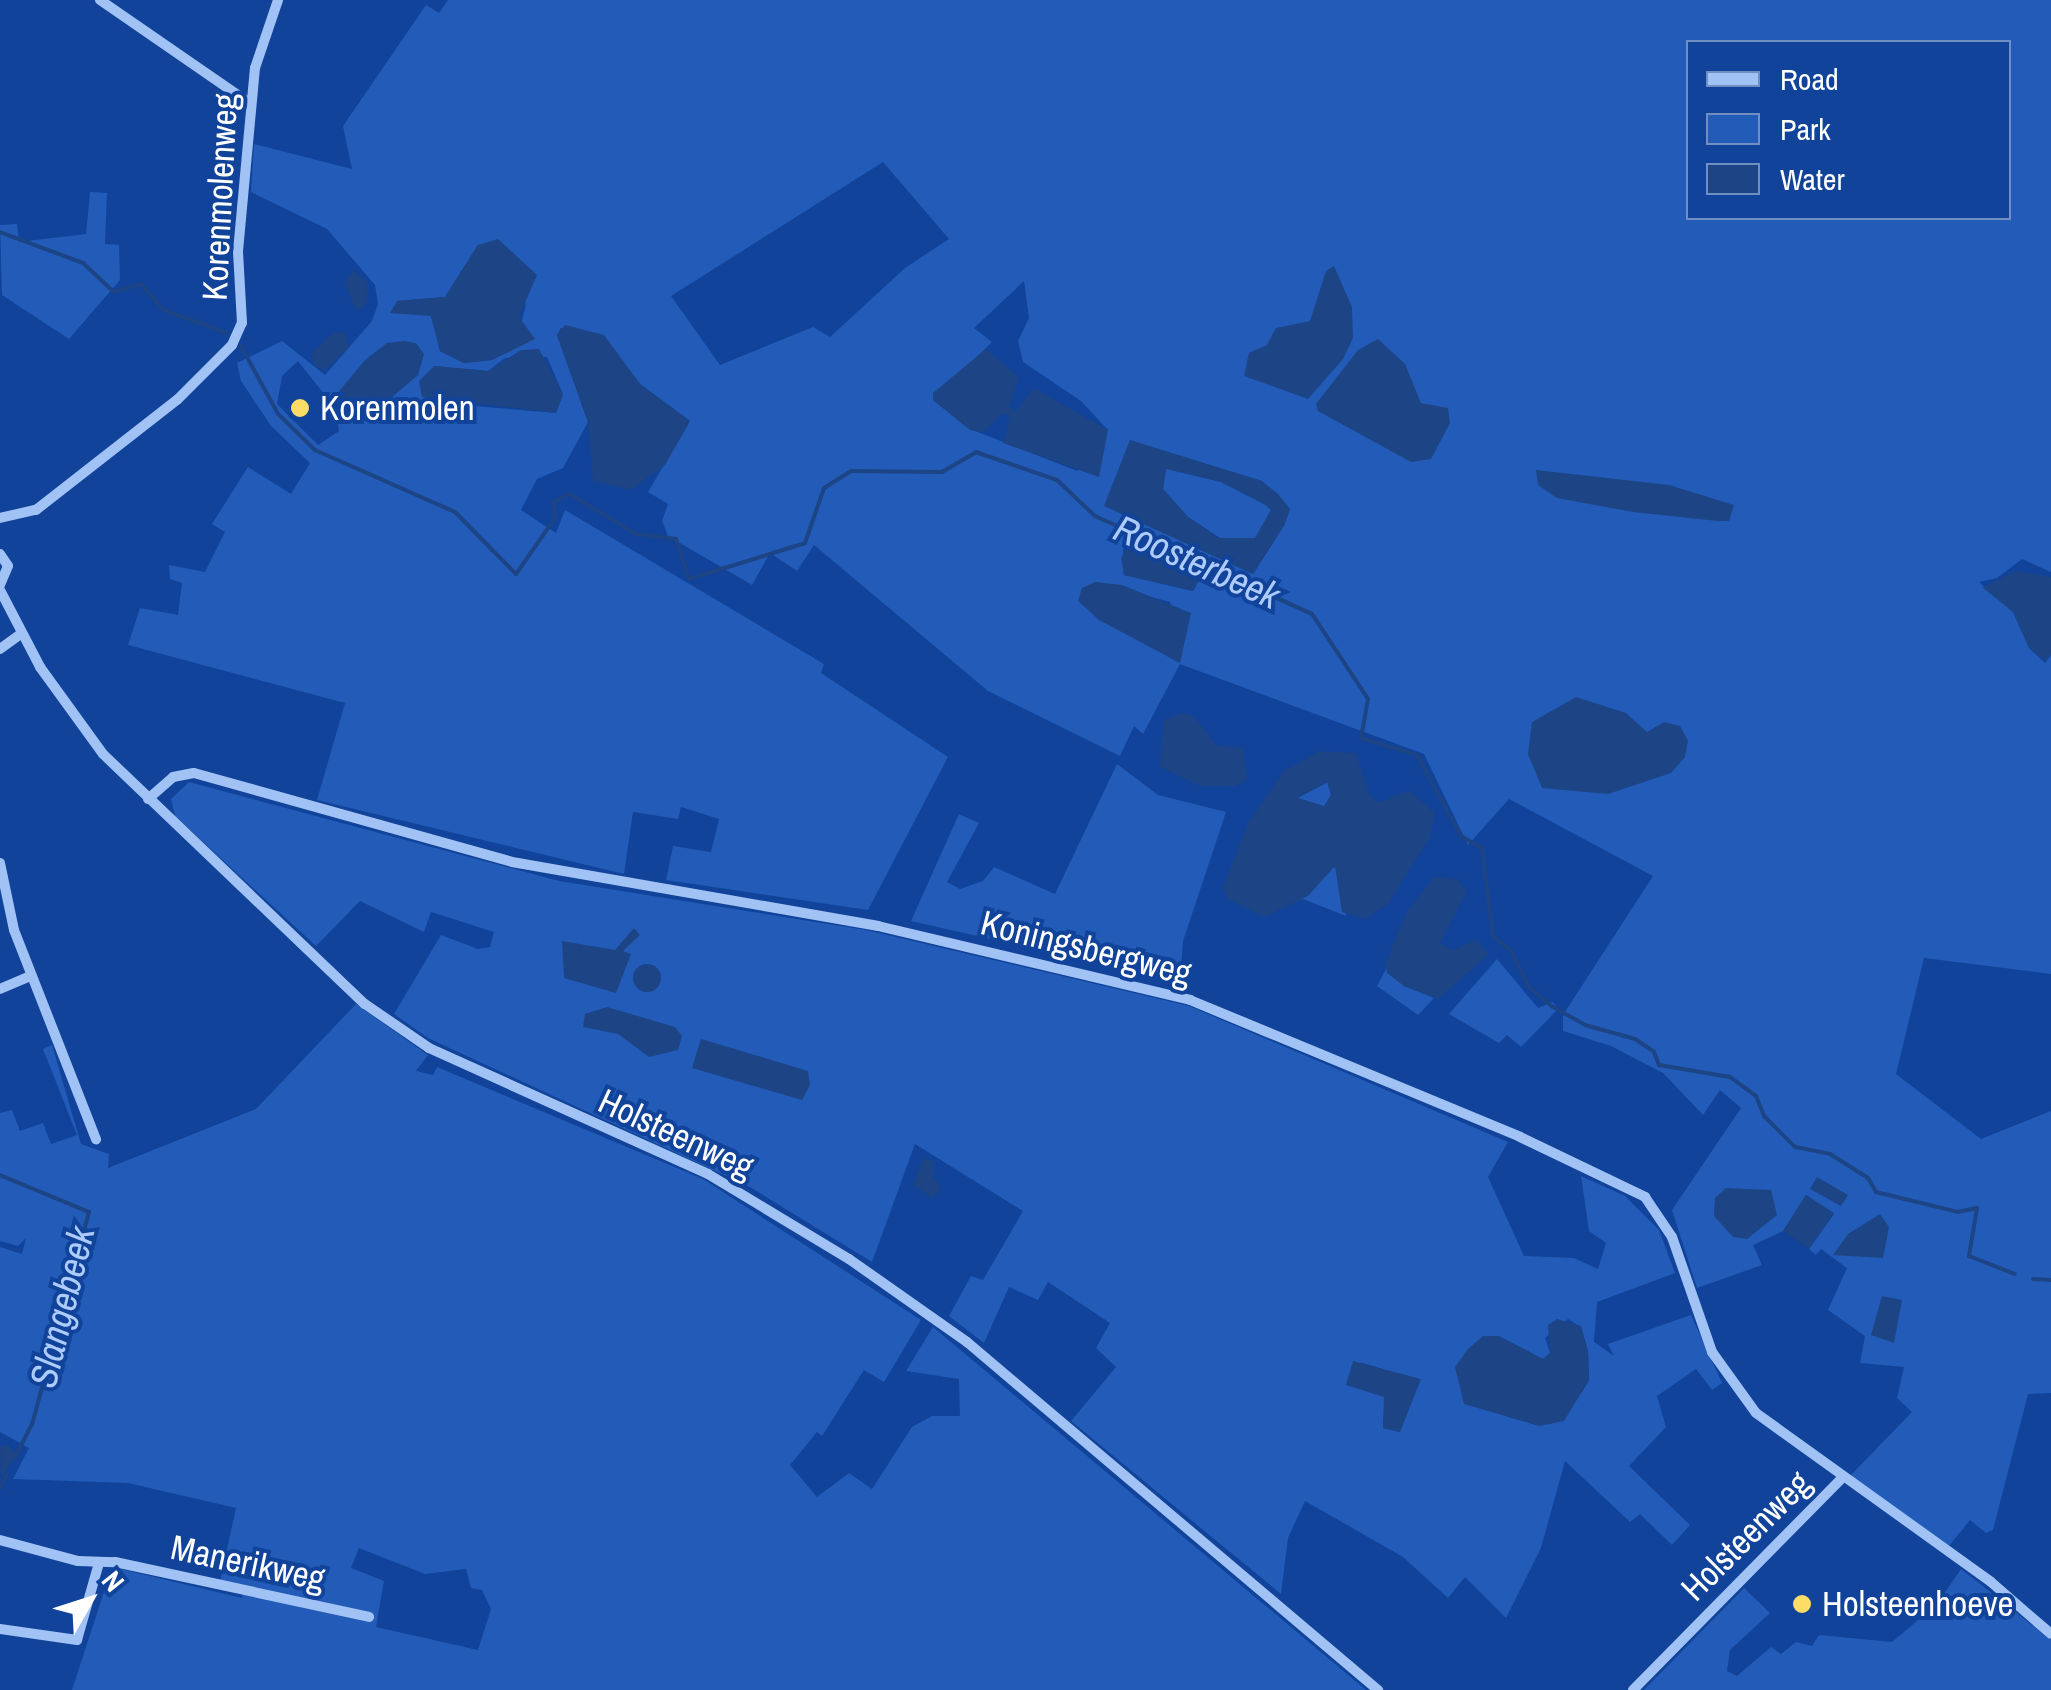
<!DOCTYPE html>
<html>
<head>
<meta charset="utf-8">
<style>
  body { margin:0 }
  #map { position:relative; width:2051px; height:1690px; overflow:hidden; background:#104399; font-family:"Archivo Narrow",sans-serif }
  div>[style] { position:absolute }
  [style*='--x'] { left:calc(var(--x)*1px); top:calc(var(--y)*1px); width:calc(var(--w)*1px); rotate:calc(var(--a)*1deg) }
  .green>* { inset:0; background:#225cb8 }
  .water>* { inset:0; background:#1d4484 }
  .round { border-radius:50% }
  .stream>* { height:4px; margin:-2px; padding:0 2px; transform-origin:2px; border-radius:2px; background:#1d4484 }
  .minor>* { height:10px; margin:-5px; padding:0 5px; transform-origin:5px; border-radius:5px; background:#a1c2f4 }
  .dots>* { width:28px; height:28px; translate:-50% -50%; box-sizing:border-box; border:5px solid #104399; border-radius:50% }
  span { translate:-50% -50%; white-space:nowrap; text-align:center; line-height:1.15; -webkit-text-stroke:8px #104399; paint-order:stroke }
  .street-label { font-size:35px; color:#fff }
  .poi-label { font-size:35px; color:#fff }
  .left { translate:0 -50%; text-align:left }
  .water-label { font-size:38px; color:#aeccfb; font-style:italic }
  .legend { position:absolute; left:1686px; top:40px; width:325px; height:180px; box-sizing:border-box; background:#104399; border:2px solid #708ec2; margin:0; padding:12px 18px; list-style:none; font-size:30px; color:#fff }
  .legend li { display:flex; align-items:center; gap:20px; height:50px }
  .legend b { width:50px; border:2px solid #708ec2 }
  .north { position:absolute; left:40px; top:1550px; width:100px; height:100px; -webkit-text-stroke:8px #104399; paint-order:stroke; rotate:51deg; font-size:28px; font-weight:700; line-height:40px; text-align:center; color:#fff }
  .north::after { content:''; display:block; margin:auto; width:35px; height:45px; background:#fff; clip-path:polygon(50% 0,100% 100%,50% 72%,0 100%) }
</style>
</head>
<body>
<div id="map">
  <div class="green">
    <div style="clip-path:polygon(evenodd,448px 0,2051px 0,2051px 572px,2022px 559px,1997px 578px,1979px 582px,2013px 612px,2029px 648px,2045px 663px,2051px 655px,2051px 974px,1924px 958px,1896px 1074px,1981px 1139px,2051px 1111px,2051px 1393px,2028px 1394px,1993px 1530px,1986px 1533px,1970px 1520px,1949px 1546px,1848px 1478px,1912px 1412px,1897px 1398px,1904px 1367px,1860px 1363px,1865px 1336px,1828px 1310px,1847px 1268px,1821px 1249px,1816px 1255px,1809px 1249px,1834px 1214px,1806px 1195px,1783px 1231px,1753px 1245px,1762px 1265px,1697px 1288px,1672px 1210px,1741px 1108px,1720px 1090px,1703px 1115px,1663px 1073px,1611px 1046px,1563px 1031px,1563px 1015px,1653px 876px,1509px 799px,1468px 845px,1424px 754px,1180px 664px,1143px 734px,1134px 726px,1120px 756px,988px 691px,814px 545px,797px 571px,770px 553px,752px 585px,668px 536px,662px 521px,668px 504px,648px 492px,690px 421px,640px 384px,603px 335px,561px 328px,557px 335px,588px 422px,563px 468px,537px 479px,521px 510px,556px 533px,565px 510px,824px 664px,821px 673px,948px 757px,868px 910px,666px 880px,673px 846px,711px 852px,719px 819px,681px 807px,678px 819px,633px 812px,624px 874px,317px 800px,345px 703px,128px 645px,140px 608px,178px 615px,182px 583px,170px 579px,169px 565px,205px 572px,225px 532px,212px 524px,248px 467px,291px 494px,310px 463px,271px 426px,241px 381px,237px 363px,282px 341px,325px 375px,372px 321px,378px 304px,375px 285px,327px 229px,251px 192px,254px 144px,352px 169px,343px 126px,426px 5px,439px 13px,448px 0,1688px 42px,2008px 42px,2008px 218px,1688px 218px,1688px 42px,448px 0,883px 162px,949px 239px,905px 268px,830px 337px,813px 327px,720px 365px,671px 296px,883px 162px,448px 0,478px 245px,526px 304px,516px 344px,492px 360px,464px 363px,440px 351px,431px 316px,397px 301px,445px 297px,478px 245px,448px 0,1024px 281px,1029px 318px,1018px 341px,1023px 362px,1081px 401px,1108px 430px,1077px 471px,970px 429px,933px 400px,992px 342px,974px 328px,1024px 281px,448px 0,547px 357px,563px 394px,556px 413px,428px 402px,434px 366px,488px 371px,505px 358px,547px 357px,448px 0,298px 361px,336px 409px,339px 431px,318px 445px,277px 404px,282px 376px,298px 361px,448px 0,418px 375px,352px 421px,336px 408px,336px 395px,418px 375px,448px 0,1131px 441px,1262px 481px,1285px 524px,1253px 574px,1105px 505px,1131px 441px,448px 0,1140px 541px,1165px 549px,1201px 576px,1193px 591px,1124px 575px,1123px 549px,1140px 541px,448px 0,1095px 582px,1170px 602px,1180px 663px,1121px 630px,1095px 582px)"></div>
    <div style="clip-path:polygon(90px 192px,107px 193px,105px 244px,119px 245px,120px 280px,69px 339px,2px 295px,0 225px,17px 224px,19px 242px,86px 234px)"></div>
    <div style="clip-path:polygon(1166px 468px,1221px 482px,1266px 505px,1271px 510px,1255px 539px,1220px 538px,1188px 517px,1163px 489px)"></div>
    <div style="clip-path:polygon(1117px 764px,1158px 795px,1226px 812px,1183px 941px,1180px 982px,911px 921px,959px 814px,979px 823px,947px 882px,960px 889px,983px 881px,994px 867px,1055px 894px)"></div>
    <div style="clip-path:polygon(evenodd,189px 782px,559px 881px,866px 930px,1189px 1006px,1508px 1142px,1488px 1177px,1524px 1256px,1574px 1258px,1598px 1269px,1606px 1243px,1589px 1231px,1581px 1176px,1625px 1196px,1659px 1230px,1675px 1273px,1597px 1302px,1594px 1342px,1614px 1356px,1608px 1344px,1691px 1315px,1722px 1383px,1712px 1390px,1696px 1369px,1657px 1396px,1666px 1427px,1629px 1466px,1690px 1525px,1672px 1545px,1640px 1514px,1630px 1522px,1565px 1461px,1541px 1548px,1506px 1618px,1465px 1577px,1448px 1598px,1403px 1557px,1305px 1501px,1288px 1538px,1281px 1594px,1071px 1421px,1116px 1367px,1096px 1348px,1110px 1323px,1048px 1282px,1038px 1300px,1009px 1287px,984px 1343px,949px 1316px,971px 1276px,983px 1280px,1023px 1211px,915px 1144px,872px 1262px,750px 1187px,428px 1038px,394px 1014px,441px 935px,478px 949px,490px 947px,494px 932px,431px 912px,424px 932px,360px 901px,316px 946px,175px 816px,171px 799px,189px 782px,1568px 1319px,1581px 1327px,1588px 1351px,1589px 1380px,1582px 1392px,1539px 1426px,1464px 1403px,1528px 1350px,1534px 1360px,1543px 1359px,1550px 1353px,1545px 1338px,1568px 1319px,189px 782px,1360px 1362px,1382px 1369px,1400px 1432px,1383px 1428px,1385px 1397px,1360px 1362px)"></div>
    <div style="clip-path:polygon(1328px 782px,1331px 795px,1324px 807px,1297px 798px)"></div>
    <div style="clip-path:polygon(1330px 866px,1340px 870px,1346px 916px,1303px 899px,1283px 904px,1308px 896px)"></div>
    <div style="clip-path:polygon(1497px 959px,1538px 1008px,1553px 1002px,1558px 1009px,1521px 1047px,1507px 1035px,1499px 1043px,1449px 1014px)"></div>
    <div style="clip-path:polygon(1388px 965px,1404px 986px,1434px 998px,1418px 1015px,1377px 986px)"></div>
    <div style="clip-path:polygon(evenodd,356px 1004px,428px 1055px,416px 1071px,433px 1075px,437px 1067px,703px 1179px,921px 1320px,884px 1382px,864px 1370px,822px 1436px,817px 1432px,790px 1465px,817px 1497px,849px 1473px,872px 1489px,912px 1427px,932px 1416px,960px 1416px,959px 1379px,906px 1371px,933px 1327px,1366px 1690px,72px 1690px,112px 1567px,242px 1598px,244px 1587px,220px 1581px,236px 1508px,128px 1483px,13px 1479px,29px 1448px,0 1432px,0 1247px,22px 1254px,26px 1238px,18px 1246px,0 1241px,0 1113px,12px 1110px,20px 1131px,43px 1123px,51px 1144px,77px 1135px,43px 1049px,52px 1045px,81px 1144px,109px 1154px,108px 1168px,256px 1109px,356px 1004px,359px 1548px,425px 1574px,466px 1569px,471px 1588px,482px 1590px,491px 1609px,478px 1650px,376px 1627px,384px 1581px,351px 1568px,359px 1548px)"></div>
    <div style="clip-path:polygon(1961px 1569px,2051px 1640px,2051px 1690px,1644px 1690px,1744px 1588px,1770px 1613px,1730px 1650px,1727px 1671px,1737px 1676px,1771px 1647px,1781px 1654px,1796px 1642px,1812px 1646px,1819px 1635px,1892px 1642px,1937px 1604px)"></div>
  </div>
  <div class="water">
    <div style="clip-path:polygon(498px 239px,537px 275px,519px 317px,535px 339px,492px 360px,464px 363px,440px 351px,431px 316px,390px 313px,397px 301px,445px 297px,478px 245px)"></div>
    <div style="clip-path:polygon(1334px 266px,1352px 307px,1353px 338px,1343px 359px,1308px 399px,1244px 376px,1249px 353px,1267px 345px,1276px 328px,1310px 321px,1326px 271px)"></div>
    <div style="clip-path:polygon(353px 270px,368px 283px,366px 304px,357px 312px,344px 282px)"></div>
    <div style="clip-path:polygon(565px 325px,604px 335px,640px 384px,690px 421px,665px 465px,631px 490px,593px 481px,588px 422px,557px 335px)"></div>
    <div style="clip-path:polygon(345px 332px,349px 347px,325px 370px,314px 366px,312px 352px,333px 333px)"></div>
    <div style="clip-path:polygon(1378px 339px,1405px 364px,1421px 403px,1448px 408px,1450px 423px,1431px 459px,1411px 462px,1318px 411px,1316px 404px,1358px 350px)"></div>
    <div style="clip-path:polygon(404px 341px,416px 343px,424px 354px,418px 375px,364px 421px,352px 421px,336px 395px,365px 360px,387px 343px)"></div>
    <div style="clip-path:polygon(539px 349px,563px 394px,556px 413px,422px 397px,419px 381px,434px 366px,488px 371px,521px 350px)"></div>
    <div style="clip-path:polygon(986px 349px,1019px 377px,1009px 407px,1016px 411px,1034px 388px,1108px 430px,1099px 477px,1003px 443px,1010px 416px,1002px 414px,983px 432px,970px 430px,933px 400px,933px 393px)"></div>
    <div style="clip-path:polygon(evenodd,1130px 440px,1262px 481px,1278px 494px,1290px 509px,1285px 524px,1253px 574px,1104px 506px,1130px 440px,1166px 469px,1221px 482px,1266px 505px,1271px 510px,1255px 538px,1219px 538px,1188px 517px,1163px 489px,1166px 469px)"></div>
    <div style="clip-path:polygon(1536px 470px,1669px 485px,1734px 505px,1729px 521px,1718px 521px,1633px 512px,1557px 498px,1538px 485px)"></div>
    <div style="clip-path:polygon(1129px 541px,1196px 564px,1201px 577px,1193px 591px,1124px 575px,1121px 558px)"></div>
    <div style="clip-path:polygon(2016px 571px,2051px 577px,2051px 655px,2045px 661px,2029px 648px,2013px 612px,1982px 587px)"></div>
    <div style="clip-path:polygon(1095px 582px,1122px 585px,1191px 613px,1180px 663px,1099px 620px,1078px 601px,1082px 588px)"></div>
    <div style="clip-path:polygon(1576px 697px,1626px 713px,1647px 732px,1664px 722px,1680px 726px,1688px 741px,1685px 757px,1671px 773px,1608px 794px,1542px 788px,1528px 754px,1532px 722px)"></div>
    <div style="clip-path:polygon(1181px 713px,1194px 716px,1216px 745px,1243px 748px,1247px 779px,1236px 786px,1200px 786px,1160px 767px,1164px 720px)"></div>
    <div style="clip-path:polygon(evenodd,1320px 751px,1356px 753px,1369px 795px,1379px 803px,1409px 790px,1435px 813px,1430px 837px,1388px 904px,1365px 919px,1342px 912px,1335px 866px,1308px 896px,1265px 917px,1227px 898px,1223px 887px,1248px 823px,1284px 771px,1320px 751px,1327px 782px,1331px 795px,1324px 806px,1298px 798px,1327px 782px)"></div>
    <div style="clip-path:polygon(1434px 877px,1457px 879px,1467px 891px,1440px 943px,1453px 950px,1475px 940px,1489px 954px,1438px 999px,1404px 986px,1387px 973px,1386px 962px,1407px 911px)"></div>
    <div style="clip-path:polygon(634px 928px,640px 935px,623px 951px,631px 954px,616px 993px,564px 978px,562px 941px,615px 950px)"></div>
    <div class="round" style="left:633px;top:964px;width:28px;height:28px"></div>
    <div style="clip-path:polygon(607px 1007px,675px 1027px,682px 1036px,678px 1050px,649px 1057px,618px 1034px,583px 1027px,585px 1014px)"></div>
    <div style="clip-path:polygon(701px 1039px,808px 1071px,810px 1085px,802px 1100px,692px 1068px)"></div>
    <div style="clip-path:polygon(924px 1158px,935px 1162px,933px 1176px,941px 1188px,933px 1198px,913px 1185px)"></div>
    <div style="clip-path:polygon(1817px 1177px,1848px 1195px,1841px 1206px,1810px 1189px)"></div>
    <div style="clip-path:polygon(1726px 1188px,1771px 1190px,1777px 1215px,1747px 1239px,1733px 1237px,1714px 1216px,1715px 1198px)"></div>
    <div style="clip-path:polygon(1806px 1195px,1834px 1213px,1809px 1249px,1783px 1231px)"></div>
    <div style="clip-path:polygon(1880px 1214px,1889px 1227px,1883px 1258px,1833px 1255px,1848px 1234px)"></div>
    <div style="clip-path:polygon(1882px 1296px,1902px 1300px,1894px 1343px,1871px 1335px)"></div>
    <div style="clip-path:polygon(1557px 1319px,1581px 1326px,1588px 1351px,1589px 1380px,1564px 1421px,1540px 1426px,1464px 1404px,1455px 1367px,1468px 1349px,1483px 1336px,1499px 1336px,1543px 1359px,1550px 1353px,1548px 1325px)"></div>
    <div style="clip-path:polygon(1353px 1361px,1421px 1379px,1400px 1432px,1383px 1428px,1384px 1397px,1346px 1385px)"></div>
    <div style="clip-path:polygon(6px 1444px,17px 1454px,1px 1479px,0 1447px)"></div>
  </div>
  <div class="stream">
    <div style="--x:0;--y:232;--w:89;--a:20.5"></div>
    <div style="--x:83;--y:263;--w:42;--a:43.1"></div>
    <div style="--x:114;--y:292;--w:28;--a:-17"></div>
    <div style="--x:141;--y:284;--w:35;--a:49"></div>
    <div style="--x:164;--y:310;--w:67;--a:20.1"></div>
    <div style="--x:241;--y:346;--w:77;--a:61.4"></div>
    <div style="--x:278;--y:414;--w:52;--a:44.2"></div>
    <div style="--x:315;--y:450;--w:153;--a:23.9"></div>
    <div style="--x:455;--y:512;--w:87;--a:45.5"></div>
    <div style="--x:516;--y:574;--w:68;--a:-55.1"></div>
    <div style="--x:555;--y:518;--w:16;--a:-94"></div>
    <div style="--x:554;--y:502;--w:18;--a:-27"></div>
    <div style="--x:570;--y:494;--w:77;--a:31.2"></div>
    <div style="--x:636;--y:534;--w:40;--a:7.1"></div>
    <div style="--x:676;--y:539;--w:42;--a:72"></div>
    <div style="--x:689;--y:579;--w:121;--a:-17.2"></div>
    <div style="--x:805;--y:543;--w:58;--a:-70.9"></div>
    <div style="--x:824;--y:488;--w:32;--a:-32"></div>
    <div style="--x:851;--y:471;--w:91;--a:0.6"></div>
    <div style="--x:942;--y:472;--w:39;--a:-30"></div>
    <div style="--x:976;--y:452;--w:86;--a:19.1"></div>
    <div style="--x:1057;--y:480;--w:52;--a:43.5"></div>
    <div style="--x:1095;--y:516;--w:238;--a:24.3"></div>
    <div style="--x:1312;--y:614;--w:102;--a:56.6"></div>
    <div style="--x:1368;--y:699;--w:40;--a:100"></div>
    <div style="--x:1361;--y:738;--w:59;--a:16.9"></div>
    <div style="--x:1417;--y:755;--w:92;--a:61.5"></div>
    <div style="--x:1461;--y:836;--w:24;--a:30"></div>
    <div style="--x:1482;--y:848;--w:89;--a:82.9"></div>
    <div style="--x:1493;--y:936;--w:23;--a:40"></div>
    <div style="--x:1511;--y:951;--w:40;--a:63.4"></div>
    <div style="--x:1529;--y:987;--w:31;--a:40"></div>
    <div style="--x:1553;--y:1007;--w:37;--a:29"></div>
    <div style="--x:1585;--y:1025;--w:52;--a:15.6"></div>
    <div style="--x:1635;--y:1039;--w:23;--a:34"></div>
    <div style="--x:1654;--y:1052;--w:14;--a:69"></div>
    <div style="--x:1659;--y:1065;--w:72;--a:9.6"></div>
    <div style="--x:1730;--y:1077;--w:32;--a:36"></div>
    <div style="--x:1756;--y:1096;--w:22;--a:68"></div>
    <div style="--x:1764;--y:1116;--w:44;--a:45"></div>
    <div style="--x:1795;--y:1147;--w:36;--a:11"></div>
    <div style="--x:1830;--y:1154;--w:45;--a:32.3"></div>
    <div style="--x:1868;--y:1178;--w:16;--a:60"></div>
    <div style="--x:1876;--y:1192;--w:84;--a:13.7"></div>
    <div style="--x:1958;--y:1212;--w:19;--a:-12"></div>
    <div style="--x:1977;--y:1208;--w:49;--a:99.5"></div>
    <div style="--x:1969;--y:1256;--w:49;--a:21.4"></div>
    <div style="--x:0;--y:1175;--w:96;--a:22.6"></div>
    <div style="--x:89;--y:1212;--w:220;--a:105"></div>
    <div style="--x:32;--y:1424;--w:37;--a:117"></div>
    <div style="--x:2033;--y:1279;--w:18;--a:3"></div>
    <div style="--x:0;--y:1488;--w:15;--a:-62"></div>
  </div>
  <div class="minor">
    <div style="--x:100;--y:0;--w:183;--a:34.6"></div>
    <div style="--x:0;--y:518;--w:37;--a:-13"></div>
    <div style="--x:36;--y:510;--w:179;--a:-38"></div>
    <div style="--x:177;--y:400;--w:78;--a:-45"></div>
    <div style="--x:232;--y:345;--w:24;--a:-66"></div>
    <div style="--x:242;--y:323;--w:72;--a:-93.2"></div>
    <div style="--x:238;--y:251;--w:184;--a:-84.7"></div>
    <div style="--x:255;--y:68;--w:72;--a:-71.3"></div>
    <div style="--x:0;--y:554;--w:14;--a:56"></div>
    <div style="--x:8;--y:566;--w:21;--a:113"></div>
    <div style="--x:0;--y:590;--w:87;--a:62.5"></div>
    <div style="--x:40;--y:667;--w:107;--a:54.1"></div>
    <div style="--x:103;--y:754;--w:362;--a:43.7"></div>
    <div style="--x:365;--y:1004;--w:78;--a:34.5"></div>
    <div style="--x:429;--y:1048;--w:306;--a:24.3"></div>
    <div style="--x:708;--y:1174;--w:165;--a:31.1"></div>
    <div style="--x:849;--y:1259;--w:144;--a:35.1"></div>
    <div style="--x:967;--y:1342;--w:539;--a:40.26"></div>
    <div style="--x:0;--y:649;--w:26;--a:-36"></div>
    <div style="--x:148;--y:799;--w:33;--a:-41"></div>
    <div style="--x:173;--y:777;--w:21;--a:-11"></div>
    <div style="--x:194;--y:773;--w:330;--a:15.6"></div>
    <div style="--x:512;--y:862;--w:372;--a:9.9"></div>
    <div style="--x:878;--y:926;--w:321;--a:13.3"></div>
    <div style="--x:1190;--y:1000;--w:357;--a:22.5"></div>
    <div style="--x:1520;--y:1137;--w:139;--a:25.6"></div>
    <div style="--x:1645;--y:1197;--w:48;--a:56"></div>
    <div style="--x:1672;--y:1237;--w:122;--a:70.8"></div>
    <div style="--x:1712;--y:1352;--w:75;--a:54.2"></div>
    <div style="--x:1756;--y:1413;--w:289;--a:35.7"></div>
    <div style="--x:1991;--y:1582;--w:79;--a:40.9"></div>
    <div style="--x:0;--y:863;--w:68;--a:78.2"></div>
    <div style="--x:14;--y:930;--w:225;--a:68.6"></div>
    <div style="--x:0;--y:989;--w:34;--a:-23"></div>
    <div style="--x:0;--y:1540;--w:81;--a:15.1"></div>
    <div style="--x:78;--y:1561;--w:37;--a:2"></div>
    <div style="--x:115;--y:1562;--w:260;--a:12.2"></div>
    <div style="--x:0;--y:1629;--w:78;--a:8.1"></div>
    <div style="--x:77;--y:1640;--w:80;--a:-74.1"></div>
    <div style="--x:1633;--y:1690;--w:296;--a:-45.4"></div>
  </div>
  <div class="dots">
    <div style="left:300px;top:408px;background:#ffdc65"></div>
    <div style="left:1802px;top:1604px;background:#ffdc65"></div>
  </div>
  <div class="street-label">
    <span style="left:220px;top:197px;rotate:-87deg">Korenmolenweg</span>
    <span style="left:1086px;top:948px;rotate:14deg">Koningsbergweg</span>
    <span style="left:676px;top:1134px;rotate:25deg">Holsteenweg</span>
    <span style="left:1746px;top:1536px;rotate:-45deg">Holsteenweg</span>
    <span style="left:248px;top:1563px;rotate:12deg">Manerikweg</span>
  </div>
  <div class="poi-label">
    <span class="left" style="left:320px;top:408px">Korenmolen</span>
    <span class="left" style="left:1822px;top:1604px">Holsteenhoeve</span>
  </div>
  <div class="water-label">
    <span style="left:1197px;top:562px;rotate:24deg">Roosterbeek</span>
    <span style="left:62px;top:1307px;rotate:-76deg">Slangebeek</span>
  </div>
  <ul class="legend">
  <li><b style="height:12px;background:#a1c2f4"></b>Road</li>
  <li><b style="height:28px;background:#225cb8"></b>Park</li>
  <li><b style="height:28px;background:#1d4484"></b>Water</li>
  </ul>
  <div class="north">N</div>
</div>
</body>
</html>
